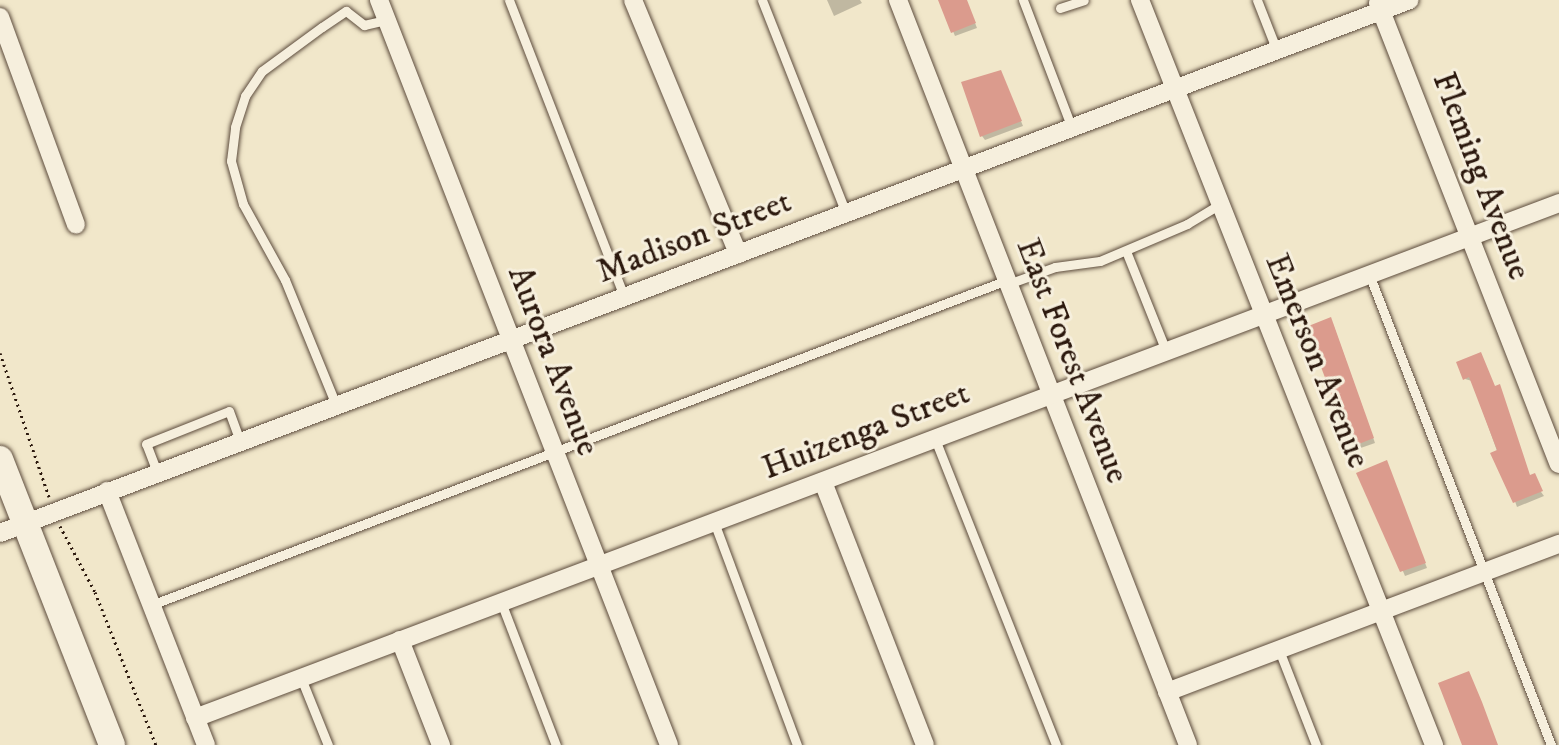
<!DOCTYPE html>
<html>
<head>
<meta charset="utf-8">
<style>
  body { margin:0 }
  #map { position:relative; width:1559px; height:745px; overflow:hidden; background:#f1e7ca; font-family:"IM FELL DW Pica",serif }
  div>[style] { position:absolute }
  [style*='--x'] { left:calc(var(--x)*1px); top:calc(var(--y)*1px); width:calc(var(--w)*1px); rotate:calc(var(--a)*1deg) }
  .shadow>* { inset:0; background:#0003 }
  .building>* { inset:0; background:#db9b8d }
  .path>* { height:3px; margin-top:-1.5px; transform-origin:0; background:repeating-linear-gradient(90deg,#2c190e 0 2px,transparent 0 6px) }
  .roads { filter:drop-shadow(0 0 2px #5d4c3d) drop-shadow(0 0 2px #5d4c3d) }
  .lane>* { height:9px; margin:-4.5px; padding:0 4.5px; transform-origin:4.5px; border-radius:4.5px; background:#f6efdd }
  .street>* { height:18px; margin:-9px; padding:0 9px; transform-origin:9px; border-radius:9px; background:#f6efdd }
  .secondary>* { height:26px; margin:-13px; padding:0 13px; transform-origin:13px; border-radius:13px; background:#f6efdd }
  span { translate:-50% -50%; white-space:nowrap; text-align:center; line-height:1.15; -webkit-text-stroke:6px #f6efdd; paint-order:stroke }
  .street-label { font-size:34px; color:#2c190e }
</style>
</head>
<body>
<div id="map">
  <div class="shadow">
    <div style="clip-path:polygon(827px 0,860px 0,862px 3px,834px 16px)"></div>
    <div style="clip-path:polygon(940px 0,966px 0,977px 28px,955px 36px)"></div>
    <div style="clip-path:polygon(1003px 78px,1023px 126px,985px 140px,982px 136px)"></div>
    <div style="clip-path:polygon(1333px 324px,1375px 443px,1355px 450px,1352px 446px)"></div>
    <div style="clip-path:polygon(1480px 354px,1530px 477px,1544px 496px,1517px 507px,1472px 381px,1465px 379px)"></div>
    <div style="clip-path:polygon(1388px 467px,1427px 568px,1405px 576px,1370px 492px)"></div>
  </div>
  <div class="building">
    <div style="clip-path:polygon(938px 0,967px 0,976px 23px,951px 33px)"></div>
    <div style="clip-path:polygon(1001px 70px,1022px 121px,980px 137px,961px 82px)"></div>
    <div style="clip-path:polygon(1331px 317px,1374px 438px,1351px 447px,1306px 327px)"></div>
    <div style="clip-path:polygon(1481px 352px,1495px 386px,1500px 384px,1530px 475px,1535px 473px,1543px 491px,1513px 503px,1490px 453px,1497px 450px,1469px 377px,1463px 380px,1456px 362px)"></div>
    <div style="clip-path:polygon(1387px 460px,1426px 563px,1400px 572px,1356px 473px)"></div>
    <div style="clip-path:polygon(1469px 671px,1482px 702px,1498px 745px,1462px 745px,1445px 701px,1438px 683px)"></div>
  </div>
  <div class="path">
    <div style="--x:0;--y:353;--w:152;--a:71.2"></div>
    <div style="--x:60;--y:526;--w:75;--a:62.1"></div>
    <div style="--x:95;--y:592;--w:165;--a:68.3"></div>
  </div>
  <div class="roads">
    <div class="lane">
      <div style="--x:509;--y:0;--w:318;--a:68.8"></div>
      <div style="--x:762;--y:0;--w:229;--a:68.5"></div>
      <div style="--x:1023;--y:0;--w:137;--a:69.1"></div>
      <div style="--x:1257;--y:0;--w:55;--a:68.6"></div>
      <div style="--x:1060;--y:8;--w:25;--a:-18"></div>
      <div style="--x:1126;--y:251;--w:108;--a:68.2"></div>
      <div style="--x:1369;--y:274;--w:505;--a:68.87"></div>
      <div style="--x:1008;--y:284;--w:50;--a:-19.9"></div>
      <div style="--x:1055;--y:267;--w:45;--a:-7.6"></div>
      <div style="--x:1100;--y:261;--w:95;--a:-23"></div>
      <div style="--x:1187;--y:224;--w:39;--a:-31"></div>
      <div style="--x:336;--y:405;--w:135;--a:-112.2"></div>
      <div style="--x:285;--y:280;--w:87;--a:-118.9"></div>
      <div style="--x:243;--y:204;--w:45;--a:-105.6"></div>
      <div style="--x:231;--y:161;--w:34;--a:-83"></div>
      <div style="--x:235;--y:127;--w:33;--a:-72"></div>
      <div style="--x:245;--y:96;--w:30;--a:-56"></div>
      <div style="--x:262;--y:71;--w:74;--a:-36.3"></div>
      <div style="--x:322;--y:27;--w:29;--a:-34"></div>
      <div style="--x:346;--y:11;--w:23;--a:38"></div>
      <div style="--x:364;--y:25;--w:23;--a:-13"></div>
      <div style="--x:935;--y:439;--w:329;--a:68.4"></div>
      <div style="--x:157;--y:472;--w:30;--a:-111"></div>
      <div style="--x:146;--y:444;--w:89;--a:-21.7"></div>
      <div style="--x:229;--y:411;--w:32;--a:70"></div>
      <div style="--x:714;--y:522;--w:238;--a:69.6"></div>
      <div style="--x:501;--y:602;--w:153;--a:69"></div>
      <div style="--x:151;--y:605;--w:916;--a:-20.79"></div>
      <div style="--x:1279;--y:650;--w:102;--a:68.7"></div>
      <div style="--x:301;--y:678;--w:72;--a:68.1"></div>
    </div>
    <div class="street">
      <div style="--x:379;--y:0;--w:799;--a:68.73"></div>
      <div style="--x:633;--y:0;--w:275;--a:67.5"></div>
      <div style="--x:898;--y:0;--w:799;--a:68.73"></div>
      <div style="--x:1140;--y:0;--w:801;--a:68.46"></div>
      <div style="--x:1378;--y:3;--w:495;--a:68.6"></div>
      <div style="--x:0;--y:17;--w:221;--a:69.9"></div>
      <div style="--x:823;--y:482;--w:282;--a:68.8"></div>
      <div style="--x:107;--y:491;--w:273;--a:68.7"></div>
      <div style="--x:0;--y:533;--w:1507;--a:-20.71"></div>
      <div style="--x:400;--y:640;--w:113;--a:68.7"></div>
      <div style="--x:1167;--y:692;--w:419;--a:-20.7"></div>
      <div style="--x:195;--y:718;--w:1458;--a:-20.68"></div>
    </div>
    <div class="secondary">
      <div style="--x:0;--y:459;--w:307;--a:68.6"></div>
    </div>
  </div>
  <div class="street-label">
    <span style="left:1481px;top:176px;rotate:69deg">Fleming Avenue</span>
    <span style="left:694px;top:237px;rotate:-21deg">Madison Street</span>
    <span style="left:553px;top:361px;rotate:69deg">Aurora Avenue</span>
    <span style="left:1072px;top:361px;rotate:69deg">East Forest Avenue</span>
    <span style="left:1317px;top:361px;rotate:68deg">Emerson Avenue</span>
    <span style="left:866px;top:431px;rotate:-21deg">Huizenga Street</span>
  </div>
</div>
</body>
</html>
